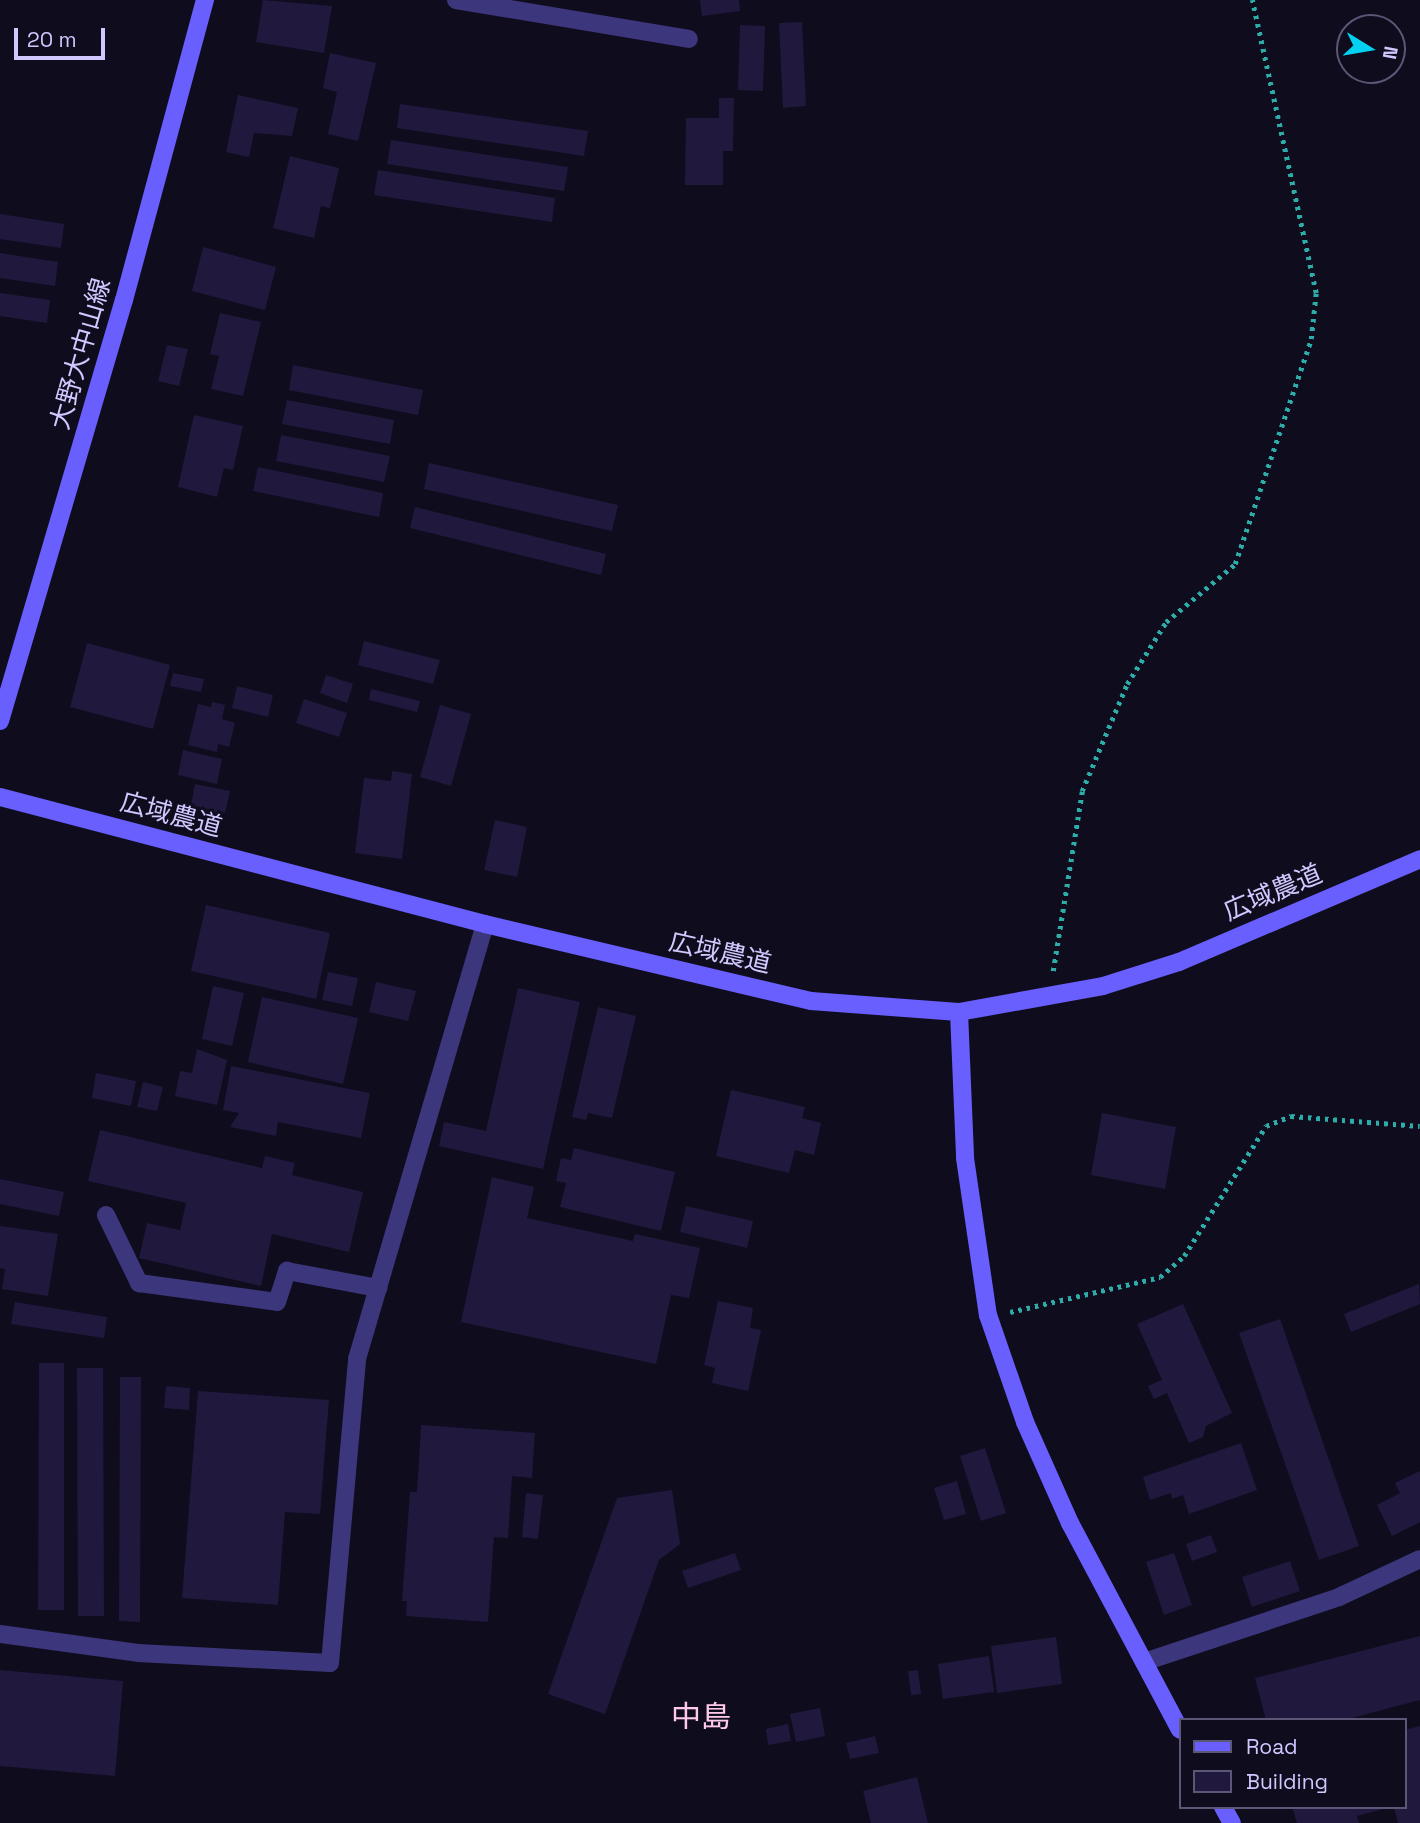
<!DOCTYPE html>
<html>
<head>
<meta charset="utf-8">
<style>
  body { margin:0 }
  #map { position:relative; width:1420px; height:1823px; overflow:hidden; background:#0f0c1d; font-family:"Space Grotesk","Noto Sans JP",sans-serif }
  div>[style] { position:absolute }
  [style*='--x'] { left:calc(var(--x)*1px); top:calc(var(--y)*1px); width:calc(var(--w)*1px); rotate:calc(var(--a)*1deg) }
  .building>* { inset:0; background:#21183e }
  .path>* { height:4.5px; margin-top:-2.25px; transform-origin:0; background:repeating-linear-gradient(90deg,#2dadaa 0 3.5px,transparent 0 8.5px) }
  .lane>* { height:18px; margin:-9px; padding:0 9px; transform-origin:9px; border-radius:9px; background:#3c377c }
  .street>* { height:18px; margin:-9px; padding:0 9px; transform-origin:9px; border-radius:9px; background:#3c377c }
  .secondary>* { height:18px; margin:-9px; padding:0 9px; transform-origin:9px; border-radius:9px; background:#695ffe }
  span { translate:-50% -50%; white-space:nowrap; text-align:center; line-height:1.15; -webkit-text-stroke:6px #0f0c1d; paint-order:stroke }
  .street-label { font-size:26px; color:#d0c8ff }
  .quarter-label { font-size:30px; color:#ffcaea }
  .legend { position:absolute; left:1179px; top:1718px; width:228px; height:91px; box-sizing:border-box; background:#0f0c1d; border:2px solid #5c5777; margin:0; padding:9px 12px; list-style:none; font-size:21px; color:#d0c8ff }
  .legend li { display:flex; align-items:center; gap:14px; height:35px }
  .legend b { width:35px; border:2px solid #5c5777 }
  .north { position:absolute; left:1336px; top:14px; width:70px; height:70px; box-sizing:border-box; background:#0f0c1d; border:2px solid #5c5777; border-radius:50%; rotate:101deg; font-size:19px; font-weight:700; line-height:28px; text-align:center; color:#d0c8ff }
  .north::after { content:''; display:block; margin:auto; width:24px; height:32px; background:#02d1f1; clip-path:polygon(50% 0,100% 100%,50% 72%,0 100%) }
  .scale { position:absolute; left:14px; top:28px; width:91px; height:32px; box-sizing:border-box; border:4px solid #d0c8ff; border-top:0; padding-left:9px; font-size:21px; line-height:24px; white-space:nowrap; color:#d0c8ff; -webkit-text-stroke:5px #0f0c1d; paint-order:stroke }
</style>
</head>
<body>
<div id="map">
  <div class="building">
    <div style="clip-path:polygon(263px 0,332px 6px,324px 53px,256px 42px)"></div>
    <div style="clip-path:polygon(700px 0,739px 0,740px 11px,702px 16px)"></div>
    <div style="clip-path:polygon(802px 22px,806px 106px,783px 108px,779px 23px)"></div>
    <div style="clip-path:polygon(740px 25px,765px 26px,763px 91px,738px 90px)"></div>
    <div style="clip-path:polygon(330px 53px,376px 63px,358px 141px,328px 134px,337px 92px,323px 88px)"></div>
    <div style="clip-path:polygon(238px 95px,298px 108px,292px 136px,254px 133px,249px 157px,226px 152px)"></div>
    <div style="clip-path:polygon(719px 98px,734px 98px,733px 151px,723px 151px,723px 185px,685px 185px,686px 118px,719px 118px)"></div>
    <div style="clip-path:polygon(400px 104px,588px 131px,584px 156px,397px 128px)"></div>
    <div style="clip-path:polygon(391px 140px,568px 167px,564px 191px,387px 164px)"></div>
    <div style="clip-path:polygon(290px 156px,339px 168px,330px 208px,321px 206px,314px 238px,273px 228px)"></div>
    <div style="clip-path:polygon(378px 170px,555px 198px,552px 222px,374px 195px)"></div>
    <div style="clip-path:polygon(0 214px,64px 224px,61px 248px,0 239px)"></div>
    <div style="clip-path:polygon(203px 247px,276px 267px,265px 310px,192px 291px)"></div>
    <div style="clip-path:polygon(0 253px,58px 262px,55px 286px,0 278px)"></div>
    <div style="clip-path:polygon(0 293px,50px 300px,47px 323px,0 316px)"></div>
    <div style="clip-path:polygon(220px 313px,261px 322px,243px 396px,211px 389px,219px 356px,210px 354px)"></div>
    <div style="clip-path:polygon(167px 345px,188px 349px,179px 386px,158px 381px)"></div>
    <div style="clip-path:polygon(293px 365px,423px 390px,418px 415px,289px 390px)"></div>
    <div style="clip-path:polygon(287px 400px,394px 420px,390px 444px,282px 424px)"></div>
    <div style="clip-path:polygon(194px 415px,243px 426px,233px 470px,224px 468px,217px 497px,178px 487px)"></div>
    <div style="clip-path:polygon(281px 435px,390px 456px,384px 482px,276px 461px)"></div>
    <div style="clip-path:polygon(429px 463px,618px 505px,612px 531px,424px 489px)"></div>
    <div style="clip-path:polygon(258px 467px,383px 493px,379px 517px,253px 491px)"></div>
    <div style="clip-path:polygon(415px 507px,606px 554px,601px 575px,410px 528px)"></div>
    <div style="clip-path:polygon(364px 641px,440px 660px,433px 684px,358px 665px)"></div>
    <div style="clip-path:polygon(87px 643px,170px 665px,153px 729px,70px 707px)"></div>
    <div style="clip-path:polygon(173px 673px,204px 679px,201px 692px,170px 686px)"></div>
    <div style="clip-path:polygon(326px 675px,353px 684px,347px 703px,320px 693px)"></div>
    <div style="clip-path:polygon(237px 686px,273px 695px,268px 717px,232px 708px)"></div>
    <div style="clip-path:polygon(371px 689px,420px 701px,417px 712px,369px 700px)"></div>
    <div style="clip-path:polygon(304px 699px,347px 713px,339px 737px,296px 723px)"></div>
    <div style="clip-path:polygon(212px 702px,225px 705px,222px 719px,235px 723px,229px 747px,218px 744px,217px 752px,188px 745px,198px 704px,211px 707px)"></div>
    <div style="clip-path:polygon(440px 705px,471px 714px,451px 786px,420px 777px)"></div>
    <div style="clip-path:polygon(183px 750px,222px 759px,217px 784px,178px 775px)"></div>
    <div style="clip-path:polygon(392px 771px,412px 774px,402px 859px,355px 853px,364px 778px,391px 781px)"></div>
    <div style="clip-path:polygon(195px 784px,230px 791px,224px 817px,190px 810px)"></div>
    <div style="clip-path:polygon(495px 820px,527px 827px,517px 877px,484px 870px)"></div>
    <div style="clip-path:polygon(206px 905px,330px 933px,316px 999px,191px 971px)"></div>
    <div style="clip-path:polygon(328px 972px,358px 978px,352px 1006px,322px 1000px)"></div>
    <div style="clip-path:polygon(376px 982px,416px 991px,408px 1021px,369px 1012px)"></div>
    <div style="clip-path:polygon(213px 986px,244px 993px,232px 1046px,202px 1039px)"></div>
    <div style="clip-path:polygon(518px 988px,580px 1002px,543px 1169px,439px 1146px,444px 1122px,486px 1131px)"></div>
    <div style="clip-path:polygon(262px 997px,358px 1018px,343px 1084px,248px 1062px)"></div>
    <div style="clip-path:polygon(598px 1007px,636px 1016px,612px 1118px,588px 1113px,586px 1120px,572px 1117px)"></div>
    <div style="clip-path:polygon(197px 1049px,227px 1060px,217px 1105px,175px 1096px,180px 1071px,192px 1073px)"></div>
    <div style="clip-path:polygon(231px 1066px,370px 1093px,361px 1138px,278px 1122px,276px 1136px,230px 1127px,239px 1113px,223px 1110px)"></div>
    <div style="clip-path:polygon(96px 1073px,136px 1081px,131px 1106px,92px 1098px)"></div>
    <div style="clip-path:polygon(143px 1082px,163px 1087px,157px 1111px,137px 1107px)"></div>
    <div style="clip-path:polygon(731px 1090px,805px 1107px,802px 1118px,821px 1123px,814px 1155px,795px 1150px,789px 1173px,716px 1156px)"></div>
    <div style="clip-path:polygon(1102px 1113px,1176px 1127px,1165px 1189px,1091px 1175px)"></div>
    <div style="clip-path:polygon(100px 1130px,262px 1168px,265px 1156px,295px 1163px,292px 1175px,363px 1192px,349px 1252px,272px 1234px,261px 1286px,139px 1258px,147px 1223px,180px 1230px,186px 1203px,88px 1181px)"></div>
    <div style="clip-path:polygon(574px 1148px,675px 1172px,661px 1231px,560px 1207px,566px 1183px,556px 1181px,561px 1158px,571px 1160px)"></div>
    <div style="clip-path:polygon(492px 1177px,534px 1187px,527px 1218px,633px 1241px,635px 1234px,700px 1248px,689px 1298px,671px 1295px,656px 1364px,461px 1322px)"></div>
    <div style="clip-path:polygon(0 1179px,64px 1192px,59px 1216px,0 1204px)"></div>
    <div style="clip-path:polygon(686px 1206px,753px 1221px,747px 1248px,680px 1232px)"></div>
    <div style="clip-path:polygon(0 1226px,58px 1234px,48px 1296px,2px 1289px,5px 1269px,0 1268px)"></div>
    <div style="clip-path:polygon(1419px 1284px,1420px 1304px,1351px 1332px,1344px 1314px)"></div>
    <div style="clip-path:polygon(718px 1301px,753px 1308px,750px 1328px,761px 1330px,748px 1391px,712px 1383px,715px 1368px,704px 1365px)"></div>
    <div style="clip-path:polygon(15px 1302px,107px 1317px,104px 1338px,11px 1324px)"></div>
    <div style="clip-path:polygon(1183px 1304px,1232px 1413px,1206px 1426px,1203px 1437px,1189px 1443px,1167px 1393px,1154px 1399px,1148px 1386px,1162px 1380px,1137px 1324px)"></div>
    <div style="clip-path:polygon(1280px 1319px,1359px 1546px,1319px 1560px,1239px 1333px)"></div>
    <div style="clip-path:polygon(39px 1363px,64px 1363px,64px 1610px,38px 1610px)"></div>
    <div style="clip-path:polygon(77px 1368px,103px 1368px,104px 1616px,78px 1616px)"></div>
    <div style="clip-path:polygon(120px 1377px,141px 1377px,140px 1622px,119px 1621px)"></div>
    <div style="clip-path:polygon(166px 1386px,190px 1388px,189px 1410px,164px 1408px)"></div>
    <div style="clip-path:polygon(198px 1391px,329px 1400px,320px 1514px,285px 1512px,278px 1605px,182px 1598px)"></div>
    <div style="clip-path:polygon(421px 1425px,535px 1433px,532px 1478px,512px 1476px,508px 1538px,494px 1537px,488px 1622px,406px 1616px,407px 1601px,402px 1601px,410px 1492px,417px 1492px)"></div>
    <div style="clip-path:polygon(1241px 1443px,1257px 1490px,1189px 1514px,1183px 1495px,1172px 1499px,1171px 1493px,1150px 1500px,1143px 1477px)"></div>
    <div style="clip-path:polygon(985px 1448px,1006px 1513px,981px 1521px,960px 1456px)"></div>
    <div style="clip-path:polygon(1420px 1471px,1420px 1522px,1392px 1536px,1377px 1505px,1400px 1493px,1395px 1483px)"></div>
    <div style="clip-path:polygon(957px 1481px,966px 1514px,944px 1520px,934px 1488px)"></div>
    <div style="clip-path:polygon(672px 1490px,680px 1544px,659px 1560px,605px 1714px,548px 1694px,617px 1498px)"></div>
    <div style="clip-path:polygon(526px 1493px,543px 1495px,538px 1539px,522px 1537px)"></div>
    <div style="clip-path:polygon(1211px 1535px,1217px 1552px,1192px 1561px,1186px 1544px)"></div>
    <div style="clip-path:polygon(735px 1553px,741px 1570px,688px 1588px,682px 1571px)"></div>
    <div style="clip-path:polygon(1174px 1553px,1192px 1605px,1164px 1615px,1146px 1562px)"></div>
    <div style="clip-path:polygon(1290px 1561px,1300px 1591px,1252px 1607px,1242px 1577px)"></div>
    <div style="clip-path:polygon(1420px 1636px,1420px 1700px,1344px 1720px,1266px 1720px,1255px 1678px)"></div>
    <div style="clip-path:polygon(1056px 1637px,1062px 1684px,997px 1693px,991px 1646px)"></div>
    <div style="clip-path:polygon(989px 1656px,994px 1692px,943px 1699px,938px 1664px)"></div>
    <div style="clip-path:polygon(0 1670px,123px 1681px,115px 1776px,0 1766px)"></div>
    <div style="clip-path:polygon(918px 1670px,921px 1694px,911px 1695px,908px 1671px)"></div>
    <div style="clip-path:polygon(820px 1708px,825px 1736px,796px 1742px,790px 1714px)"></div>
    <div style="clip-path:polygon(788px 1724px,791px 1741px,768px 1745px,766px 1729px)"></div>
    <div style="clip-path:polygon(1420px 1726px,1420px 1823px,1398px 1823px,1394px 1807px,1404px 1807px,1404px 1730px)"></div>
    <div style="clip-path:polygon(875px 1736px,879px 1753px,850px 1759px,846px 1743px)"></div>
    <div style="clip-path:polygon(917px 1777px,928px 1823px,871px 1823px,863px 1791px)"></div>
    <div style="clip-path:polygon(1292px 1807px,1387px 1807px,1387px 1808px,1357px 1816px,1359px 1823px,1297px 1823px)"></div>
  </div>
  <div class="path">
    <div style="--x:1053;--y:971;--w:182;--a:-80.8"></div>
    <div style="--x:1082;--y:791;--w:116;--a:-67.2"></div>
    <div style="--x:1127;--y:684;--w:73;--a:-57.8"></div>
    <div style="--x:1166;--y:622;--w:90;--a:-40"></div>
    <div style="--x:1235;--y:564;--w:237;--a:-71.3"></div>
    <div style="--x:1311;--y:339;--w:46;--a:-83.8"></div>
    <div style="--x:1316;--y:293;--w:300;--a:-102.3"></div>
    <div style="--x:1010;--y:1312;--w:154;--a:-13.1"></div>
    <div style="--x:1160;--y:1277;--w:32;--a:-41"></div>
    <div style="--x:1184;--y:1256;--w:154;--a:-57.8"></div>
    <div style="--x:1266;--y:1126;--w:27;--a:-22"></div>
    <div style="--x:1291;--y:1116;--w:129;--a:4.4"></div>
  </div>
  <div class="lane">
    <div style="--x:456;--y:0;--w:236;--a:9.5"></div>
    <div style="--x:106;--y:1215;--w:76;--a:64.1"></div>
    <div style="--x:139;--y:1283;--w:139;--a:7.8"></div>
    <div style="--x:277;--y:1302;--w:33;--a:-72"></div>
    <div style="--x:287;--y:1271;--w:93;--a:10.6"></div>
  </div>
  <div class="street">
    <div style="--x:0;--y:1634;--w:139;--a:7.8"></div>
    <div style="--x:138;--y:1653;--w:192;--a:3"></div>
    <div style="--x:330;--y:1663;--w:305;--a:-84.9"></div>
    <div style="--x:357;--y:1359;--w:453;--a:-73.6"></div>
    <div style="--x:1144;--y:1662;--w:206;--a:-18.4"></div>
    <div style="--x:1339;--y:1597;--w:89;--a:-25.1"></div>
  </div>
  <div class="secondary">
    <div style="--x:0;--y:721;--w:439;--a:-73.6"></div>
    <div style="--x:124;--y:300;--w:311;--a:-74.9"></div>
    <div style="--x:0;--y:797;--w:501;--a:14.67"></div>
    <div style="--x:485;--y:924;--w:335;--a:13.3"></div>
    <div style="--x:811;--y:1001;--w:148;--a:4.3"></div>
    <div style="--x:959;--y:1012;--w:146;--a:-10.2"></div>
    <div style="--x:1103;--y:986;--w:80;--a:-17.5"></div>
    <div style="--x:1179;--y:962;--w:262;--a:-23.1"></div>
    <div style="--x:959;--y:1012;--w:146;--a:87.6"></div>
    <div style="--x:965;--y:1158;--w:159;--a:81.7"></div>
    <div style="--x:988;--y:1315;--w:113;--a:70.9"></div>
    <div style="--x:1025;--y:1422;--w:111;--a:66"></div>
    <div style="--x:1070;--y:1523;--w:234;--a:62"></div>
    <div style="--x:1223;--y:1807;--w:18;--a:61"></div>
  </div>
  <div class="street-label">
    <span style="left:81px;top:354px;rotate:-74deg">大野大中山線</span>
    <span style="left:171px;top:815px;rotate:15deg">広域農道</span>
    <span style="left:1273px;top:893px;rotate:-23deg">広域農道</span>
    <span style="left:720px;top:953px;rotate:13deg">広域農道</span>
  </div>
  <div class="quarter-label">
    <span style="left:701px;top:1717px">中島</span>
  </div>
  <ul class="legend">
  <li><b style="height:9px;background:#695ffe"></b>Road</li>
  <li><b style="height:19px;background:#21183e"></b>Building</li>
  </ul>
  <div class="north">N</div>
  <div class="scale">20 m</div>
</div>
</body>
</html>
